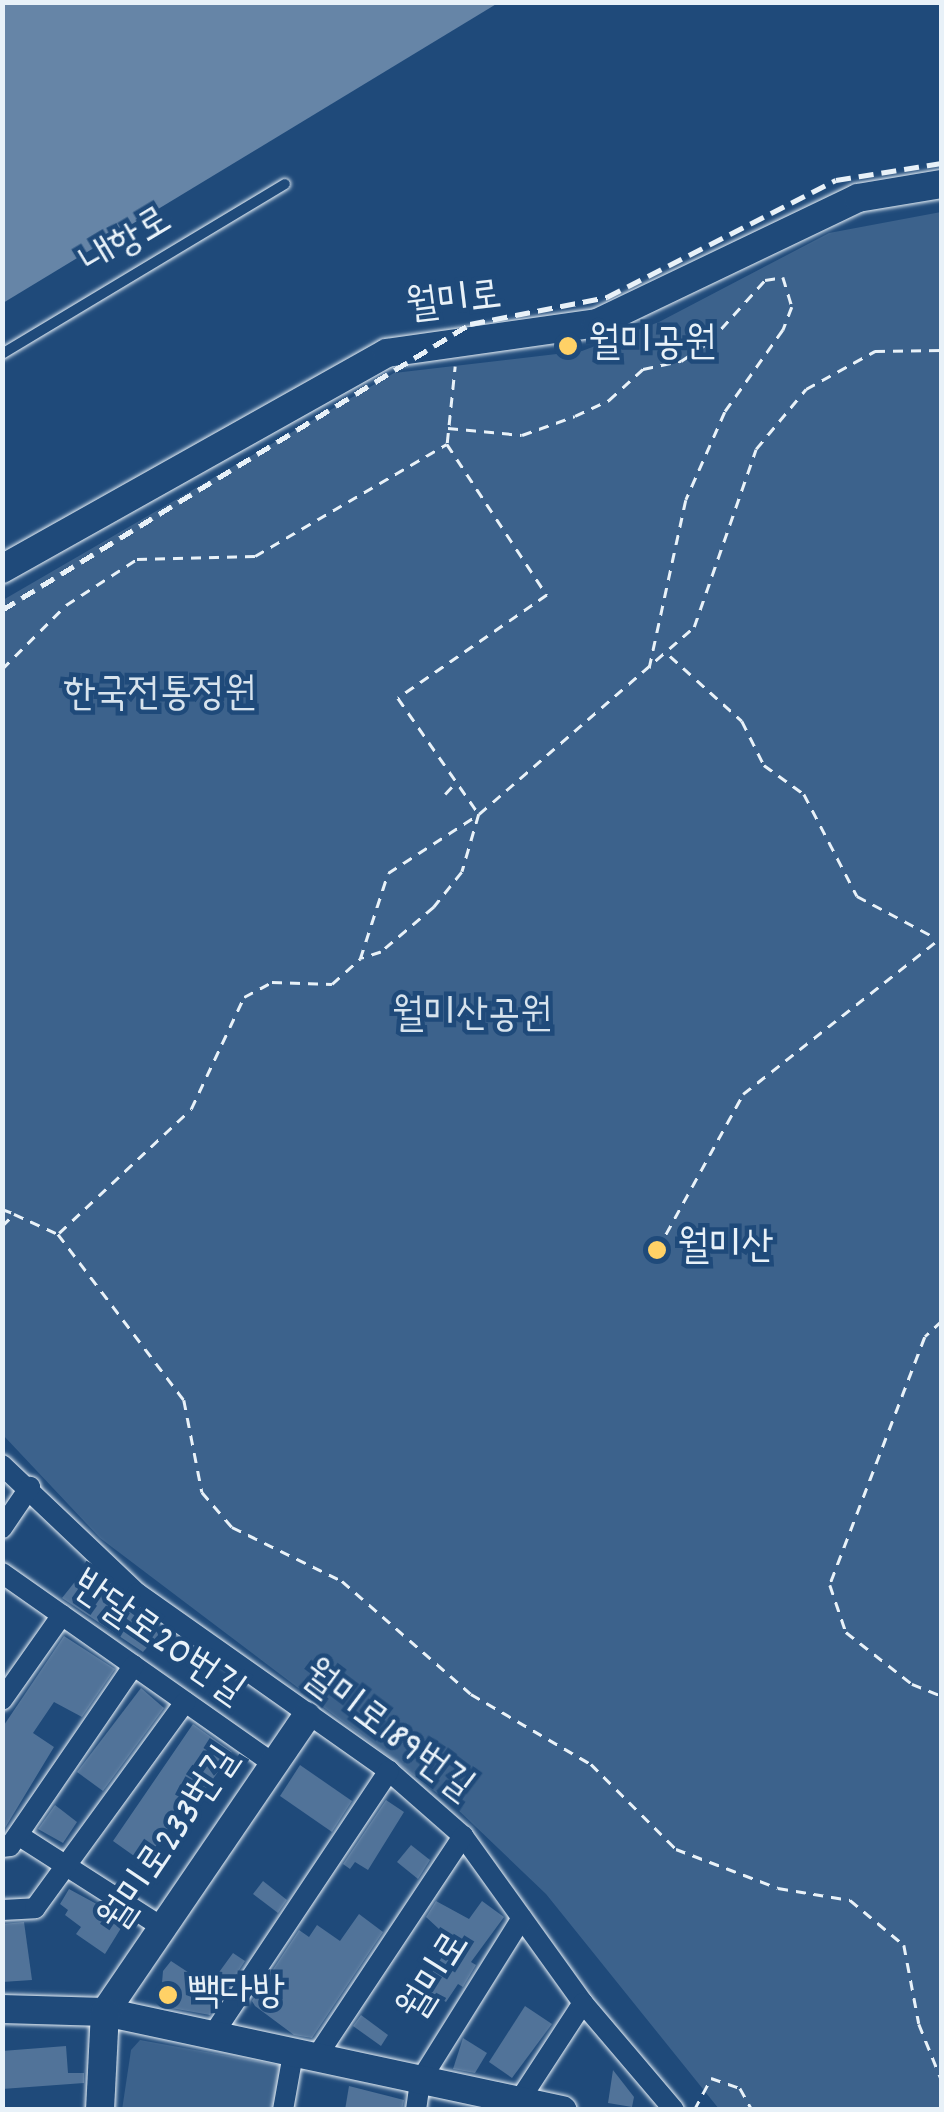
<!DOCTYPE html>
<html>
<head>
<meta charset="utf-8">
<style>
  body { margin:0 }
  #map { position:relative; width:944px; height:2112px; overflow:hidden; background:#1f4a7a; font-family:Dekko,"Poor Story",sans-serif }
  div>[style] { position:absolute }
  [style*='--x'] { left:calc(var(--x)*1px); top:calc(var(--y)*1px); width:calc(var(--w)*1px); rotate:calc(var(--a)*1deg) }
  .green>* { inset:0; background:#3c628c }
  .water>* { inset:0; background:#6685a7 }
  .building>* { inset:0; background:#517399 }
  .path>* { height:2.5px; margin-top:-1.25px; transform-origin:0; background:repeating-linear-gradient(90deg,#e8f1f8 0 10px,transparent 0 18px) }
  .roads { filter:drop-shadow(0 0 2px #e8f1f8) drop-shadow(0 0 2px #e8f1f8) }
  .lane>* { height:10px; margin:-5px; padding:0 5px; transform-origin:5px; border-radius:5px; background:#1f4a7a }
  .street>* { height:20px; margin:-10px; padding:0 10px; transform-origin:10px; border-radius:10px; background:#1f4a7a }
  .secondary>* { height:28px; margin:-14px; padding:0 14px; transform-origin:14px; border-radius:14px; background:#1f4a7a }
  .rail>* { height:5px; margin-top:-2.5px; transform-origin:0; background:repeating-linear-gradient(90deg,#e8f1f8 0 15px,transparent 0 23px) }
  .dots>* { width:28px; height:28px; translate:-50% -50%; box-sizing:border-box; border:5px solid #1f4a7a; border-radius:50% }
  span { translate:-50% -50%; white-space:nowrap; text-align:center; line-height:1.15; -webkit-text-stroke:9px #1f4a7a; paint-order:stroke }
  .street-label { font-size:40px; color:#e8f1f8 }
  .poi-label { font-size:40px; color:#e8f1f8 }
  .left { translate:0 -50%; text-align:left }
  .park-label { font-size:40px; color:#d7e3ed }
  .frame { position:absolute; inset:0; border:5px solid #e8f1f8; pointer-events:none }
</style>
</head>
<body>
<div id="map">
  <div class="green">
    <div style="clip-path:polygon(941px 212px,941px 2109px,719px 2109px,546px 1894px,454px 1806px,100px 1538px,3px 1435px,3px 600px,394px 373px,582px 351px,659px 322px,829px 233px)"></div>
    <div style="clip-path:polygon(140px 2040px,284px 2066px,276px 2109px,122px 2110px,131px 2050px)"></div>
  </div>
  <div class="water">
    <div style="clip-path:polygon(3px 2px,498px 2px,498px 3px,3px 303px)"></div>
  </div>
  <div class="building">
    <div style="clip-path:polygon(85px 1569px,159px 1634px,143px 1652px,62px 1598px)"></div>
    <div style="clip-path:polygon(64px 1636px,115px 1669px,82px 1717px,54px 1702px,33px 1733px,54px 1747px,2px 1833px,2px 1728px)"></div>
    <div style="clip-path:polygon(141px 1688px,164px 1708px,103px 1791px,77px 1772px)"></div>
    <div style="clip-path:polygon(193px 1724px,232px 1752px,201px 1796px,194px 1791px,144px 1863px,113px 1841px)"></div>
    <div style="clip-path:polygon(300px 1765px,352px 1801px,332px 1832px,280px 1796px)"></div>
    <div style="clip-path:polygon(386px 1800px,404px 1812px,368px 1870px,355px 1862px,350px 1869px,343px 1864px)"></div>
    <div style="clip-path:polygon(55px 1805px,77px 1822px,63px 1843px,38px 1829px)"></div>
    <div style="clip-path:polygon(411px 1845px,430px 1860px,418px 1879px,397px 1862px)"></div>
    <div style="clip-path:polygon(263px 1881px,287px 1900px,278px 1913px,253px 1894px)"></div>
    <div style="clip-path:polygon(69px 1889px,126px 1920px,105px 1954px,76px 1934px,81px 1927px,65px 1915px,68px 1910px,60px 1904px)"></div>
    <div style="clip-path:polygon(436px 1901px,469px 1919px,482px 1901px,504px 1917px,471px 1962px,476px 1965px,463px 1987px,458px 1984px,446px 2002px,423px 1987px,452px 1941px,426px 1917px)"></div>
    <div style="clip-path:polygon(359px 1914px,383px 1932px,312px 2038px,294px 2035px,255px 2006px,252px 2001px,299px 1930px,309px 1937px,317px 1925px,340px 1941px)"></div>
    <div style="clip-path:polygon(24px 1922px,32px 1980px,2px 1982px,2px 1924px)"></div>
    <div style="clip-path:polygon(233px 1953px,245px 1961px,210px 2015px,160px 2006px,163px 1971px,171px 1961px,209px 1986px)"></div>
    <div style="clip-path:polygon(525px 2006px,552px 2024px,512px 2078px,489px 2062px)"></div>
    <div style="clip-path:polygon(361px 2015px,388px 2035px,381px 2046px,353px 2026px)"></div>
    <div style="clip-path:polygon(463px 2038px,487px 2053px,475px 2073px,453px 2069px)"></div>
    <div style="clip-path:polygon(66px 2046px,68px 2073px,84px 2073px,84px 2083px,2px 2089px,2px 2051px)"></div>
    <div style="clip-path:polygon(613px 2070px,634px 2097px,632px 2107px,608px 2103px)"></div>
    <div style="clip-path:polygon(349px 2086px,404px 2100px,402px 2110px,345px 2110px)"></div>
  </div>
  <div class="path">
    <div style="--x:448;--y:428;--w:74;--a:5.4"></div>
    <div style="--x:522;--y:435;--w:56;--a:-19.7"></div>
    <div style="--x:575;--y:416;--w:38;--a:-25"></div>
    <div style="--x:609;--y:400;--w:46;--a:-42.4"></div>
    <div style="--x:643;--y:369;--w:39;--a:-12"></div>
    <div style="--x:681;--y:361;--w:34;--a:-34"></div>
    <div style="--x:709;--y:342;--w:84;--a:-47.9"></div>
    <div style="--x:765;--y:280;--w:18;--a:-9"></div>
    <div style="--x:783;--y:277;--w:31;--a:73"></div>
    <div style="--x:792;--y:307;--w:25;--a:111"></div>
    <div style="--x:783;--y:330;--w:100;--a:125.3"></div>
    <div style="--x:725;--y:412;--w:96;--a:113.9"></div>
    <div style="--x:686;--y:500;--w:174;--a:102.3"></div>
    <div style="--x:447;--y:443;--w:77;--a:-84.1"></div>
    <div style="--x:670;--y:656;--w:97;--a:42.1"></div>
    <div style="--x:742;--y:721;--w:49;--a:63.4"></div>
    <div style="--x:764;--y:765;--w:49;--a:35.9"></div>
    <div style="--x:804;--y:794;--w:115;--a:62.5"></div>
    <div style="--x:857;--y:896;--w:89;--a:28"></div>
    <div style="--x:2;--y:669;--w:91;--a:-45"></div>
    <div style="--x:66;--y:605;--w:85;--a:-32.9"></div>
    <div style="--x:137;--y:559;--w:118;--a:-1.5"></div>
    <div style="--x:255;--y:556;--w:222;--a:-30.3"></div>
    <div style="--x:447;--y:444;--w:181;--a:56.5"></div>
    <div style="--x:547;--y:595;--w:181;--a:145.3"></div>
    <div style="--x:398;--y:698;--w:141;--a:55.1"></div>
    <div style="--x:479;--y:814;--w:60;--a:106.3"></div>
    <div style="--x:462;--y:872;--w:45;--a:128.7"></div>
    <div style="--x:434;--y:907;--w:70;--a:139.7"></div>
    <div style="--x:381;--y:952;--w:20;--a:162"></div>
    <div style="--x:445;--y:794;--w:16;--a:-47"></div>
    <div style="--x:2;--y:1209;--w:12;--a:20"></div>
    <div style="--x:2;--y:1226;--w:17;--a:-45"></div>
    <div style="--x:14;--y:1214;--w:48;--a:24.4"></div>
    <div style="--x:58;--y:1234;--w:208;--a:52.8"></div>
    <div style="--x:184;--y:1400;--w:94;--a:78.9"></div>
    <div style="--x:202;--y:1492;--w:46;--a:49.4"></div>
    <div style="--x:232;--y:1527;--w:123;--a:26.1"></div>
    <div style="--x:342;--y:1581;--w:171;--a:41.2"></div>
    <div style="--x:471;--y:1694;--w:139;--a:30.3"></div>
    <div style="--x:591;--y:1764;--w:120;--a:45"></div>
    <div style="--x:676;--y:1849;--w:109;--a:20.9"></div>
    <div style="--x:778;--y:1888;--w:73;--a:9.5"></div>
    <div style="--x:850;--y:1900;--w:70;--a:39.8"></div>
    <div style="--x:904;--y:1945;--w:80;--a:79.2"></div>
    <div style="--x:919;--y:2024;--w:61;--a:68"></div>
    <div style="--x:59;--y:1233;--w:181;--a:-43.2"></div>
    <div style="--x:191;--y:1109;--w:124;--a:-64.7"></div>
    <div style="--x:244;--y:997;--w:32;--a:-28"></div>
    <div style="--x:272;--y:982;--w:60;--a:1.9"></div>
    <div style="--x:332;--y:984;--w:38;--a:-42"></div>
    <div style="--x:360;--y:959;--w:90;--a:-72"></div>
    <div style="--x:388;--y:873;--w:108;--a:-33"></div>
    <div style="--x:479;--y:814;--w:285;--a:-41"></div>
    <div style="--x:694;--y:627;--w:188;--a:-70.8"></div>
    <div style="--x:756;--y:449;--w:78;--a:-50.2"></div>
    <div style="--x:806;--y:389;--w:79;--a:-28.8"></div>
    <div style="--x:875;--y:351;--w:67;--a:-0.9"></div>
    <div style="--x:657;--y:1250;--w:178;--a:-61.1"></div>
    <div style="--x:743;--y:1094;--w:253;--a:-38.3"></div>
    <div style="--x:942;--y:1321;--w:23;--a:137"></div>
    <div style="--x:925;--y:1337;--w:266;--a:111"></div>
    <div style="--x:830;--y:1585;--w:50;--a:71.2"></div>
    <div style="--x:846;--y:1632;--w:84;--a:38.2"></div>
    <div style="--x:912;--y:1684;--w:32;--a:22"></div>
    <div style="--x:694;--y:2110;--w:36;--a:-62"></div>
    <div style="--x:711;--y:2078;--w:31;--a:19"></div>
    <div style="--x:740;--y:2088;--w:25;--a:61"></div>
  </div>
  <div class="roads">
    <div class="lane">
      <div style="--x:2;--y:354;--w:330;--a:-31"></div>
    </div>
    <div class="street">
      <div style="--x:2;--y:1465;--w:186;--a:43.5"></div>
      <div style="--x:137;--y:1593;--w:309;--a:35.2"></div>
      <div style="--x:389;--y:1771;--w:98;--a:41.3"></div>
      <div style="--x:463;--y:1836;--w:206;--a:54.3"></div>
      <div style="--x:583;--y:2003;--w:140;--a:49.6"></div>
      <div style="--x:2;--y:1528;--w:50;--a:-55.7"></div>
      <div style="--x:2;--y:1573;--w:330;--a:35.1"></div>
      <div style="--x:2;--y:1700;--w:104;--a:-54.8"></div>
      <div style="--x:18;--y:1835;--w:171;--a:32.6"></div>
      <div style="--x:2;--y:1847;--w:8;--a:-7"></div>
      <div style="--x:10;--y:1846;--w:219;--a:-55.6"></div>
      <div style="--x:2;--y:1910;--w:33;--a:-3"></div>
      <div style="--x:35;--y:1908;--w:255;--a:-53.9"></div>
      <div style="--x:212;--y:2036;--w:319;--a:-56.3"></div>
      <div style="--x:315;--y:2059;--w:268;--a:-56.4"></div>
      <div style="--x:519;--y:2101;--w:117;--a:-56.9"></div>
      <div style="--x:283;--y:2110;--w:57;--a:-79.9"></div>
      <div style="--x:416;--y:2110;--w:29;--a:-82"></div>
      <div style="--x:420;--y:2081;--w:192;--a:-58"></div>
    </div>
    <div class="secondary">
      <div style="--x:2;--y:569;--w:441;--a:-29.3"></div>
      <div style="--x:387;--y:353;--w:212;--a:-8.1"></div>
      <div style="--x:597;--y:323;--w:289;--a:-25.6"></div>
      <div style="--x:858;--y:198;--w:85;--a:-9.5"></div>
      <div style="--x:2;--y:2009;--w:103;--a:1.7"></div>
      <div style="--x:105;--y:2012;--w:468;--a:12.1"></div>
      <div style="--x:105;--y:2012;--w:358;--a:-55.7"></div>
      <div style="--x:100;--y:2110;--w:98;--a:-87.1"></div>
    </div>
  </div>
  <div class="rail">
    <div style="--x:2;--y:610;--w:548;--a:-31.43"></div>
    <div style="--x:470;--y:324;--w:140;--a:-11.1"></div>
    <div style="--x:607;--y:297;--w:257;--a:-27.1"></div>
    <div style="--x:836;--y:180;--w:107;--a:-9.1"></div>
  </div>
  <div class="dots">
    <div style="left:568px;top:346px;background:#ffd166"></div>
    <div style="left:657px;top:1250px;background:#ffd166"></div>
    <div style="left:168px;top:1995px;background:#ffd166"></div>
  </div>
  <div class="street-label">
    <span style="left:128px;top:244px;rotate:-31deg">내항로</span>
    <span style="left:454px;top:304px;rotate:-7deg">월미로</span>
    <span style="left:157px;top:1640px;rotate:35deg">반달로20번길</span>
    <span style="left:386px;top:1733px;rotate:37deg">월미로189번길</span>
    <span style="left:172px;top:1841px;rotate:-56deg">월미로233번길</span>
    <span style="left:437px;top:1978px;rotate:-58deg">월미로</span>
  </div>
  <div class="poi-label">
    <span class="left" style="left:588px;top:346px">월미공원</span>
    <span class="left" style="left:677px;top:1250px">월미산</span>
    <span class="left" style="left:188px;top:1995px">빽다방</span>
  </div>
  <div class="park-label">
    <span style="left:160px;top:697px">한국전통정원</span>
    <span style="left:472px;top:1018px">월미산공원</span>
  </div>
  <div class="frame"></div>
</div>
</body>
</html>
